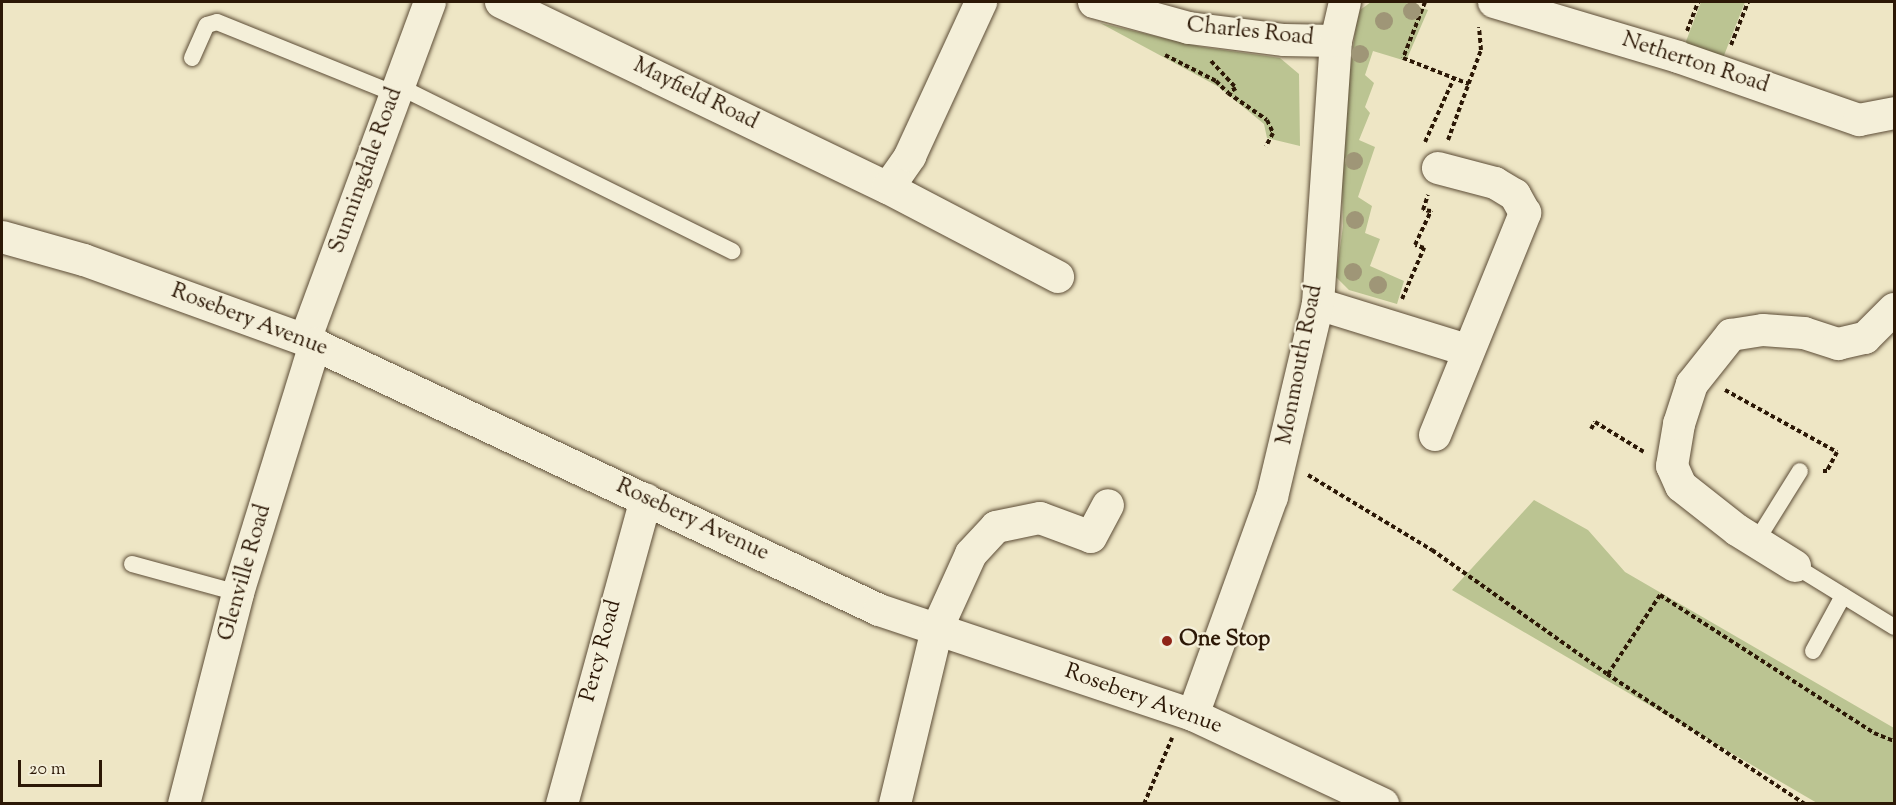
<!DOCTYPE html>
<html>
<head>
<meta charset="utf-8">
<style>
  body { margin:0 }
  #map { position:relative; width:1896px; height:805px; overflow:hidden; background:#eee6c5; font-family:"Sorts Mill Goudy",serif }
  div>[style] { position:absolute }
  [style*='--x'] { left:calc(var(--x)*1px); top:calc(var(--y)*1px); width:calc(var(--w)*1px); rotate:calc(var(--a)*1deg) }
  .green>* { inset:0; background:#bbc492 }
  .path>* { height:4px; margin-top:-2px; transform-origin:0; background:repeating-linear-gradient(90deg,#2c1806 0 4.5px,transparent 0 7.5px) }
  .roads { filter:drop-shadow(0 0 2px #5c4c36) drop-shadow(0 0 2px #5c4c36) }
  .service>* { height:16px; margin:-8px; padding:0 8px; transform-origin:8px; border-radius:8px; background:#f4efd9 }
  .minor>* { height:32px; margin:-16px; padding:0 16px; transform-origin:16px; border-radius:16px; background:#f4efd9 }
  .trees>* { width:18px; height:18px; margin:-9px; border-radius:50%; background:#9f9677 }
  .dots>* { width:16px; height:16px; translate:-50% -50%; box-sizing:border-box; border:3px solid #f4efd9; border-radius:50% }
  span { translate:-50% -50%; white-space:nowrap; text-align:center; line-height:1.15; -webkit-text-stroke:4.5px #f4efd9; paint-order:stroke }
  .street-label { font-size:22px; color:#2c1806 }
  .poi-label { font-size:22px; color:#2c1806; font-weight:700 }
  .left { translate:0 -50%; text-align:left }
  .frame { position:absolute; inset:0; border:3px solid #2c1806; pointer-events:none }
  .scale { position:absolute; left:18px; top:760px; width:84px; height:27px; box-sizing:border-box; border:3px solid #2c1806; border-top:0; padding-left:8px; font-size:18px; line-height:21px; white-space:nowrap; color:#2c1806; -webkit-text-stroke:4px #f4efd9; paint-order:stroke }
</style>
</head>
<body>
<div id="map">
  <div class="green">
    <div style="clip-path:polygon(1371px 2px,1403px 2px,1428px 10px,1406px 61px,1373px 51px,1365px 75px,1374px 83px,1365px 107px,1370px 113px,1359px 140px,1375px 147px,1358px 197px,1372px 206px,1365px 233px,1380px 239px,1370px 266px,1404px 281px,1397px 304px,1349px 290px,1336px 277px,1343px 226px,1341px 142px,1356px 25px,1360px 10px)"></div>
    <div style="clip-path:polygon(1701px 2px,1745px 2px,1723px 58px,1685px 44px)"></div>
    <div style="clip-path:polygon(1100px 23px,1202px 47px,1280px 58px,1299px 74px,1300px 146px,1267px 138px,1264px 124px,1219px 87px)"></div>
    <div style="clip-path:polygon(1534px 500px,1588px 530px,1625px 572px,1894px 728px,1894px 803px,1817px 803px,1452px 590px)"></div>
  </div>
  <div class="path">
    <div style="--x:1425;--y:2;--w:60;--a:111.4"></div>
    <div style="--x:1403;--y:58;--w:71;--a:21.5"></div>
    <div style="--x:1687;--y:31;--w:31;--a:-69"></div>
    <div style="--x:1731;--y:45;--w:46;--a:-68.4"></div>
    <div style="--x:1165;--y:55;--w:57;--a:27"></div>
    <div style="--x:1216;--y:81;--w:17;--a:45"></div>
    <div style="--x:1211;--y:61;--w:37;--a:47"></div>
    <div style="--x:1236;--y:88;--w:9;--a:148"></div>
    <div style="--x:1228;--y:93;--w:47;--a:34.7"></div>
    <div style="--x:1267;--y:120;--w:14;--a:65"></div>
    <div style="--x:1273;--y:133;--w:15;--a:118"></div>
    <div style="--x:1448;--y:140;--w:96;--a:-69.9"></div>
    <div style="--x:1481;--y:50;--w:23;--a:-95"></div>
    <div style="--x:1425;--y:142;--w:70;--a:-65.6"></div>
    <div style="--x:1402;--y:299;--w:56;--a:-66.7"></div>
    <div style="--x:1424;--y:248;--w:9;--a:-162"></div>
    <div style="--x:1415;--y:245;--w:38;--a:-65"></div>
    <div style="--x:1431;--y:211;--w:8;--a:-173"></div>
    <div style="--x:1423;--y:210;--w:16;--a:-72"></div>
    <div style="--x:1725;--y:390;--w:128;--a:29"></div>
    <div style="--x:1837;--y:452;--w:21;--a:118"></div>
    <div style="--x:1827;--y:471;--w:5;--a:180"></div>
    <div style="--x:1591;--y:429;--w:8;--a:-60"></div>
    <div style="--x:1595;--y:422;--w:57;--a:31.5"></div>
    <div style="--x:1308;--y:475;--w:145;--a:31.2"></div>
    <div style="--x:1432;--y:550;--w:214;--a:35.3"></div>
    <div style="--x:1607;--y:674;--w:237;--a:33.3"></div>
    <div style="--x:1608;--y:674;--w:95;--a:-56.6"></div>
    <div style="--x:1660;--y:595;--w:255;--a:32.8"></div>
    <div style="--x:1874;--y:733;--w:22;--a:22"></div>
    <div style="--x:1144;--y:804;--w:72;--a:-67"></div>
  </div>
  <div class="roads">
    <div class="service">
      <div style="--x:192;--y:58;--w:36;--a:-66"></div>
      <div style="--x:207;--y:25;--w:10;--a:-17"></div>
      <div style="--x:217;--y:22;--w:192;--a:22"></div>
      <div style="--x:398;--y:86;--w:373;--a:26.3"></div>
      <div style="--x:1757;--y:540;--w:81;--a:-58.1"></div>
      <div style="--x:132;--y:564;--w:110;--a:15.3"></div>
      <div style="--x:1795;--y:566;--w:116;--a:31.6"></div>
      <div style="--x:1813;--y:651;--w:63;--a:-61.4"></div>
    </div>
    <div class="minor">
      <div style="--x:501;--y:2;--w:429;--a:25.7"></div>
      <div style="--x:888;--y:188;--w:192;--a:27.6"></div>
      <div style="--x:1094;--y:2;--w:98;--a:15.3"></div>
      <div style="--x:1189;--y:28;--w:96;--a:7.2"></div>
      <div style="--x:1284;--y:40;--w:52;--a:1.1"></div>
      <div style="--x:1494;--y:2;--w:192;--a:16.6"></div>
      <div style="--x:1678;--y:57;--w:192;--a:19.2"></div>
      <div style="--x:1859;--y:120;--w:36;--a:-11"></div>
      <div style="--x:888;--y:188;--w:39;--a:-55"></div>
      <div style="--x:910;--y:156;--w:170;--a:-65.2"></div>
      <div style="--x:2;--y:237;--w:85;--a:15.7"></div>
      <div style="--x:84;--y:260;--w:235;--a:19.9"></div>
      <div style="--x:305;--y:340;--w:634;--a:25.19"></div>
      <div style="--x:879;--y:610;--w:331;--a:18.5"></div>
      <div style="--x:1193;--y:715;--w:210;--a:25.1"></div>
      <div style="--x:1318;--y:304;--w:156;--a:17.2"></div>
      <div style="--x:305;--y:340;--w:360;--a:-69.7"></div>
      <div style="--x:1435;--y:435;--w:240;--a:-67.9"></div>
      <div style="--x:1525;--y:213;--w:21;--a:-119"></div>
      <div style="--x:1515;--y:195;--w:23;--a:-149"></div>
      <div style="--x:1495;--y:183;--w:59;--a:-165.3"></div>
      <div style="--x:1795;--y:566;--w:68;--a:-148.2"></div>
      <div style="--x:1737;--y:530;--w:71;--a:-141.8"></div>
      <div style="--x:1681;--y:486;--w:22;--a:-114"></div>
      <div style="--x:1672;--y:466;--w:43;--a:-80.5"></div>
      <div style="--x:1679;--y:424;--w:42;--a:-72"></div>
      <div style="--x:1692;--y:384;--w:63;--a:-51.5"></div>
      <div style="--x:1731;--y:335;--w:32;--a:-9"></div>
      <div style="--x:1763;--y:330;--w:41;--a:4.2"></div>
      <div style="--x:1804;--y:333;--w:36;--a:18"></div>
      <div style="--x:1838;--y:344;--w:28;--a:-13"></div>
      <div style="--x:1865;--y:338;--w:41;--a:-45"></div>
      <div style="--x:1193;--y:715;--w:232;--a:-70.1"></div>
      <div style="--x:1272;--y:497;--w:198;--a:-76.6"></div>
      <div style="--x:1318;--y:304;--w:264;--a:-86.1"></div>
      <div style="--x:1336;--y:41;--w:40;--a:-77"></div>
      <div style="--x:184;--y:804;--w:218;--a:-75.6"></div>
      <div style="--x:238;--y:593;--w:261;--a:-72.8"></div>
      <div style="--x:562;--y:804;--w:316;--a:-74.6"></div>
      <div style="--x:895;--y:804;--w:180;--a:-76.5"></div>
      <div style="--x:937;--y:629;--w:82;--a:-65.6"></div>
      <div style="--x:971;--y:554;--w:37;--a:-47"></div>
      <div style="--x:996;--y:527;--w:45;--a:-11.6"></div>
      <div style="--x:1040;--y:518;--w:54;--a:20.4"></div>
      <div style="--x:1091;--y:537;--w:36;--a:-62"></div>
    </div>
  </div>
  <div class="trees">
    <div style="left:1412px;top:11px"></div>
    <div style="left:1384px;top:21px"></div>
    <div style="left:1360px;top:54px"></div>
    <div style="left:1354px;top:161px"></div>
    <div style="left:1355px;top:220px"></div>
    <div style="left:1353px;top:272px"></div>
    <div style="left:1378px;top:285px"></div>
  </div>
  <div class="dots">
    <div style="left:1167px;top:641px;background:#8f2418"></div>
  </div>
  <div class="street-label">
    <span style="left:1250px;top:33px;rotate:6deg">Charles Road</span>
    <span style="left:1695px;top:64px;rotate:18deg">Netherton Road</span>
    <span style="left:695px;top:95px;rotate:26deg">Mayfield Road</span>
    <span style="left:367px;top:171px;rotate:-70deg">Sunningdale Road</span>
    <span style="left:249px;top:321px;rotate:21deg">Rosebery Avenue</span>
    <span style="left:1301px;top:365px;rotate:-79deg">Monmouth Road</span>
    <span style="left:692px;top:521px;rotate:25deg">Rosebery Avenue</span>
    <span style="left:246px;top:573px;rotate:-74deg">Glenville Road</span>
    <span style="left:602px;top:651px;rotate:-75deg">Percy Road</span>
    <span style="left:1143px;top:700px;rotate:20deg">Rosebery Avenue</span>
  </div>
  <div class="poi-label">
    <span class="left" style="left:1179px;top:641px">One Stop</span>
  </div>
  <div class="frame"></div>
  <div class="scale">20 m</div>
</div>
</body>
</html>
